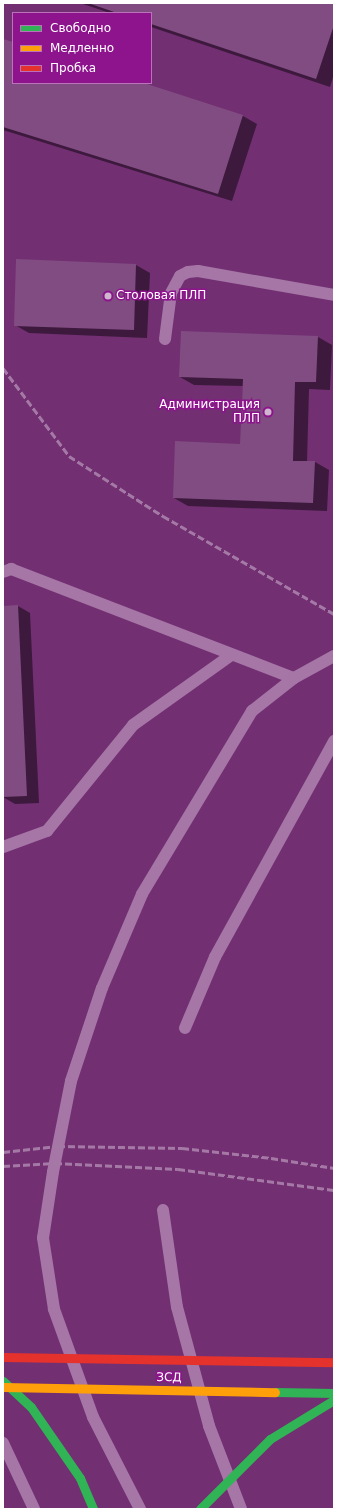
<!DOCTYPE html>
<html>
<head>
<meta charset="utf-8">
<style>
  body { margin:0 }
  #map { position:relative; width:337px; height:1512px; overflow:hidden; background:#722f72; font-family:"DejaVu Sans",sans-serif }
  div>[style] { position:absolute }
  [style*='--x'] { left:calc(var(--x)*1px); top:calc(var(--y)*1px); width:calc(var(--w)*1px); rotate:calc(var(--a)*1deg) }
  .shadow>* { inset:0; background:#0007 }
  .building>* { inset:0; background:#814c82 }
  .lane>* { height:12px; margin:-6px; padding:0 6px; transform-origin:6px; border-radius:6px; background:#a576a6 }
  .fast>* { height:9px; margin:-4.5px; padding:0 4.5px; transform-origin:4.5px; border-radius:4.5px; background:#30b455 }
  .rail>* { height:3px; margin-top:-1.5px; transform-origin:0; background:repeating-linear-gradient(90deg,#a579a5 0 7px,transparent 0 10px) }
  .fast-bridge>* { height:9px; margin:-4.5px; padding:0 4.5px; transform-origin:4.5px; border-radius:4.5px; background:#30b455 }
  .slow-bridge>* { height:9px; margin:-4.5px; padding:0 4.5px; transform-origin:4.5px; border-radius:4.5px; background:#ff9f0a }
  .jam-bridge>* { height:9px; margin:-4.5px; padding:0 4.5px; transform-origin:4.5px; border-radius:4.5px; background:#e5322d }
  .dots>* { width:11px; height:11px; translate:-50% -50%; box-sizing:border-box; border:2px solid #8d148d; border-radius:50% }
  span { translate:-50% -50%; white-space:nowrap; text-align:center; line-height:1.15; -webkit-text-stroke:3px #8d148d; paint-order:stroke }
  .poi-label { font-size:12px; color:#fff }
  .left { translate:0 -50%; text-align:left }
  .right { translate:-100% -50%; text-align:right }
  .street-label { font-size:12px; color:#fff }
  .frame { position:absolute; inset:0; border:4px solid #fff; pointer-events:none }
  .legend { position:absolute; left:12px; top:12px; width:140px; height:72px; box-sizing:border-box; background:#8d148d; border:1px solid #bb72bb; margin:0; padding:5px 7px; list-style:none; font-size:12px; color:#fff }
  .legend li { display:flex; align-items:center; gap:8px; height:20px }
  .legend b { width:20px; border:1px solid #bb72bb }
</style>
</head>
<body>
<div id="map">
  <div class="shadow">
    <div style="clip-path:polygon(80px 3px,334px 3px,334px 74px,330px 87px,151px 27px,151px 13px,110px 13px)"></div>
    <div style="clip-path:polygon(3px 40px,13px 43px,13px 83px,139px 83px,243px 116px,257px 124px,232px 201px,3px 130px)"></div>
    <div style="clip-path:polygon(17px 260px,136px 265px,150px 273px,147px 338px,29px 333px,15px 325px)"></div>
    <div style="clip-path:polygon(318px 337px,332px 345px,330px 390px,309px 389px,307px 462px,315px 462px,329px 470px,327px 511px,188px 506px,174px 498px,241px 445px,243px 386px,194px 385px,180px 377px)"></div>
    <div style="clip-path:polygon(18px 606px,30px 613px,39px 803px,15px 804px,3px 797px,3px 607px)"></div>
  </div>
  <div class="building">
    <div style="clip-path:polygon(88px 3px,334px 3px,334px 25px,316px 79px,151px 24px,151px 13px,117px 13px)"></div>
    <div style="clip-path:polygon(3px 39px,13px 42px,13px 83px,144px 83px,243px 115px,218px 194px,3px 127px)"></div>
    <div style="clip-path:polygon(16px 259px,136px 264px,134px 330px,14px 326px)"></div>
    <div style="clip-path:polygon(181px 331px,318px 336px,316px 382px,295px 382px,293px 461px,315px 461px,313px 503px,173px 498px,175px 441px,240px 444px,243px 379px,179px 377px)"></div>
    <div style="clip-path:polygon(18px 605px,27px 796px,3px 797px,3px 606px)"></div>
  </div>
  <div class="lane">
    <div style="--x:165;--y:339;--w:46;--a:-82.6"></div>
    <div style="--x:171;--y:293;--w:19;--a:-62"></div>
    <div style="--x:180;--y:276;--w:9;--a:-27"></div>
    <div style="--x:188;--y:272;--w:10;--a:-6"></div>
    <div style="--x:198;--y:271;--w:138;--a:10"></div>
    <div style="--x:3;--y:572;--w:9;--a:-21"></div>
    <div style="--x:11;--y:569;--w:303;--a:21.1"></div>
    <div style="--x:3;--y:847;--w:47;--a:-20"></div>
    <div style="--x:47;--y:831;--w:136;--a:-50.9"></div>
    <div style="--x:133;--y:725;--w:120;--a:-35.5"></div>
    <div style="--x:185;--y:1028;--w:77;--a:-67.1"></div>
    <div style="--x:215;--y:957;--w:247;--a:-61.1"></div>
    <div style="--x:163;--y:1210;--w:98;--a:81.8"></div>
    <div style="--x:177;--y:1307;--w:123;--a:74.9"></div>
    <div style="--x:209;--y:1426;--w:89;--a:68.9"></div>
    <div style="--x:3;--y:1443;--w:73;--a:64.8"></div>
    <div style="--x:140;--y:1509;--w:103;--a:-117.1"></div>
    <div style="--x:93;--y:1417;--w:115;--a:-109.9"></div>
    <div style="--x:54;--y:1309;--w:72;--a:-98.8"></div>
    <div style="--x:43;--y:1238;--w:67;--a:-81.4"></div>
    <div style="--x:53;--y:1172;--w:93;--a:-78.8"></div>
    <div style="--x:71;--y:1081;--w:98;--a:-71.6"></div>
    <div style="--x:102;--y:988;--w:102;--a:-66.9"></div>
    <div style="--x:142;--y:894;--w:214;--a:-59"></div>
    <div style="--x:252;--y:711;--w:53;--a:-38.2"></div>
    <div style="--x:294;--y:678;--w:46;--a:-28.8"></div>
  </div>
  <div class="fast">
    <div style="--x:3;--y:1381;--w:38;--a:43"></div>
    <div style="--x:31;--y:1407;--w:86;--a:55.4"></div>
    <div style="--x:80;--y:1478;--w:34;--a:67"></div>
  </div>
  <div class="rail">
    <div style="--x:3;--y:368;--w:110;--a:53.1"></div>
    <div style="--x:69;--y:456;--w:112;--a:32.6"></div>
    <div style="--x:163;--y:516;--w:197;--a:29.8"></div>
    <div style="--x:3;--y:1152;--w:55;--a:-6.2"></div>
    <div style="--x:58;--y:1146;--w:124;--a:0.9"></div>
    <div style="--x:182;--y:1148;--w:90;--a:6.4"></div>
    <div style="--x:271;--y:1158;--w:64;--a:9"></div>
    <div style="--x:3;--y:1166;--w:52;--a:-3.3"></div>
    <div style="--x:55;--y:1163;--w:123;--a:2.8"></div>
    <div style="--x:178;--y:1169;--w:157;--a:7.7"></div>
  </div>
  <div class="fast-bridge">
    <div style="--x:275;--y:1392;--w:59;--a:1"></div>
    <div style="--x:200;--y:1509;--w:99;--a:-45"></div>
    <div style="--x:270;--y:1439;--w:75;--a:-31.4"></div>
  </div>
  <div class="slow-bridge">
    <div style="--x:3;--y:1387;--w:272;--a:1.1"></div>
  </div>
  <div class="jam-bridge">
    <div style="--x:3;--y:1357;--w:331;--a:0.9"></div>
  </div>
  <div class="dots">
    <div style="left:108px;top:296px;background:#ceb6ce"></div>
    <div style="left:268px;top:412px;background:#ceb6ce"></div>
  </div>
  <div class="poi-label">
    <span class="left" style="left:116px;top:296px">Столовая ПЛП</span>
    <span class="right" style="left:260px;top:412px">Администрация<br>ПЛП</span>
  </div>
  <div class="street-label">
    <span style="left:169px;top:1378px;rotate:1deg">ЗСД</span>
  </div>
  <div class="frame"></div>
  <ul class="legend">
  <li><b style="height:5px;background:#30b455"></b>Свободно</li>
  <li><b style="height:5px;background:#ff9f0a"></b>Медленно</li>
  <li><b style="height:5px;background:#e5322d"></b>Пробка</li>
  </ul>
</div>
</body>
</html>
